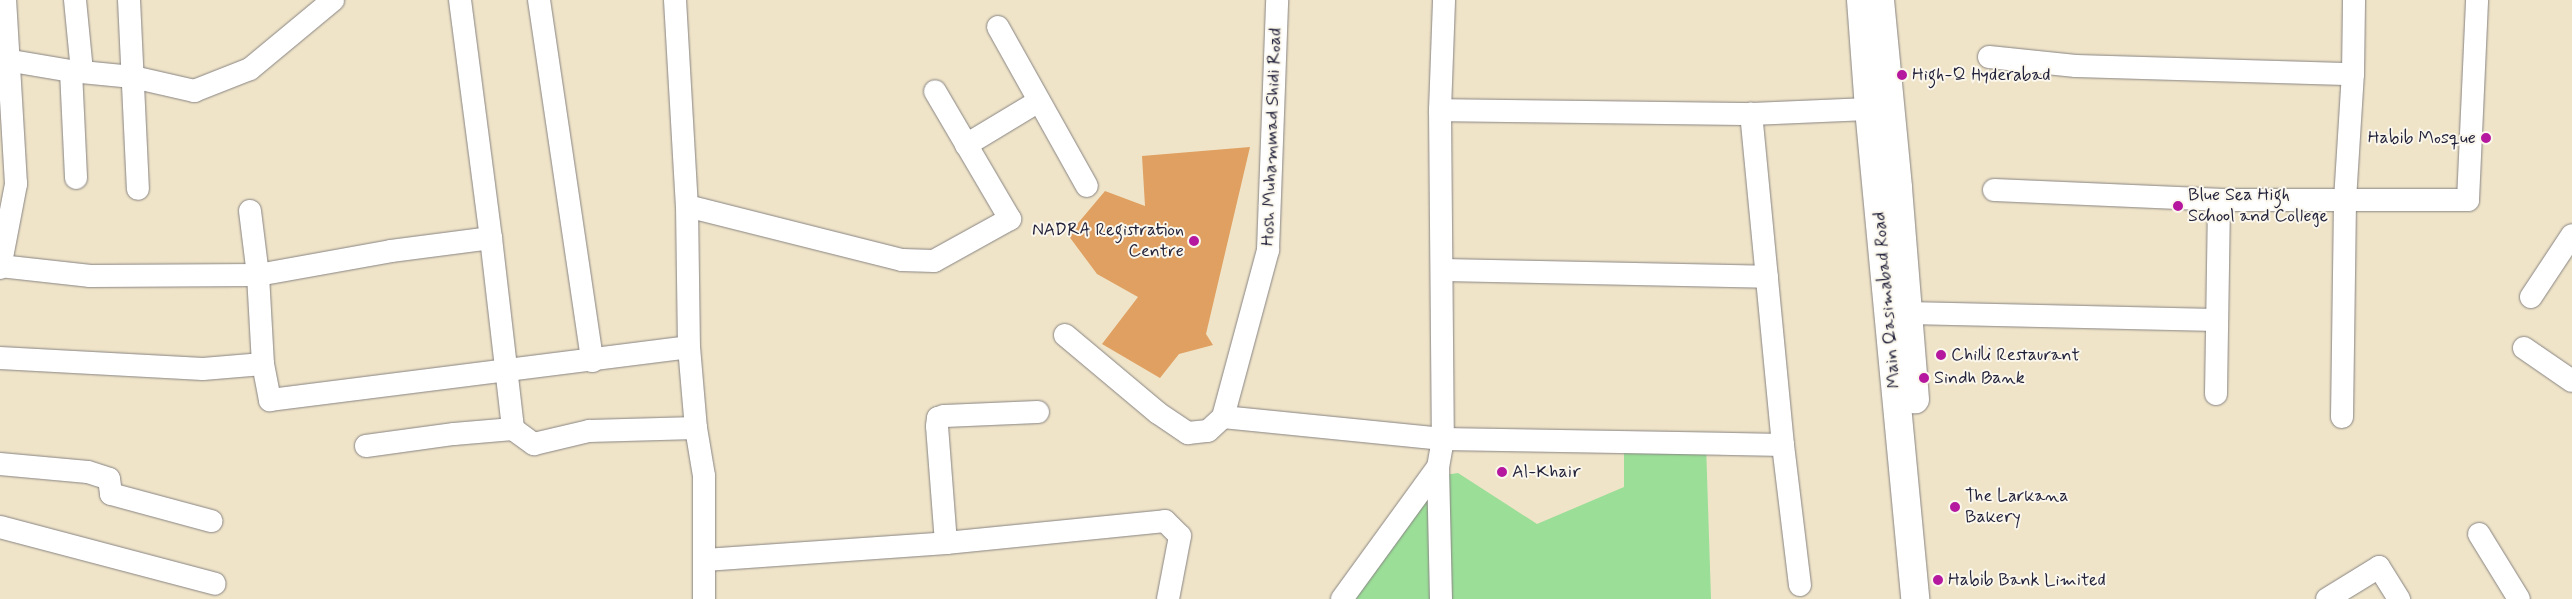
<!DOCTYPE html>
<html>
<head>
<meta charset="utf-8">
<style>
  body { margin:0 }
  #map { position:relative; width:2572px; height:599px; overflow:hidden; background:#efe4c8; font-family:Mynerve,sans-serif }
  div>[style] { position:absolute }
  [style*='--x'] { left:calc(var(--x)*1px); top:calc(var(--y)*1px); width:calc(var(--w)*1px); rotate:calc(var(--a)*1deg) }
  .green>* { inset:0; background:#9ade97 }
  .building>* { inset:0; background:#dfa061 }
  .roads { filter:drop-shadow(0 0 1px #888382) drop-shadow(0 0 1px #888382) }
  .minor>* { height:22px; margin:-11px; padding:0 11px; transform-origin:11px; border-radius:11px; background:#fff }
  .major>* { height:28px; margin:-14px; padding:0 14px; transform-origin:14px; border-radius:14px; background:#fff }
  .dots>* { width:14px; height:14px; translate:-50% -50%; box-sizing:border-box; border:2px solid #fbf7ec; border-radius:50% }
  span { translate:-50% -50%; white-space:nowrap; text-align:center; line-height:1.15; -webkit-text-stroke:4px #fbf7ec; paint-order:stroke }
  .poi-label { font-size:18px; color:#22223b }
  .left { translate:0 -50%; text-align:left }
  .right { translate:-100% -50%; text-align:right }
  .street-label { font-size:18px; color:#22223b }
</style>
</head>
<body>
<div id="map">
  <div class="green">
    <div style="clip-path:polygon(1624px 442px,1706px 444px,1711px 599px,1342px 599px,1438px 476px,1458px 473px,1537px 524px,1624px 487px)"></div>
  </div>
  <div class="building">
    <div style="clip-path:polygon(1250px 147px,1206px 334px,1213px 345px,1179px 354px,1160px 378px,1102px 344px,1138px 297px,1097px 274px,1068px 235px,1105px 191px,1145px 206px,1142px 156px)"></div>
  </div>
  <div class="roads">
    <div class="minor">
      <div style="--x:75;--y:0;--w:71;--a:84.4"></div>
      <div style="--x:129;--y:0;--w:189;--a:87.3"></div>
      <div style="--x:460;--y:0;--w:240;--a:82.6"></div>
      <div style="--x:491;--y:238;--w:192;--a:83.4"></div>
      <div style="--x:513;--y:429;--w:26;--a:36"></div>
      <div style="--x:534;--y:444;--w:57;--a:-13.3"></div>
      <div style="--x:589;--y:431;--w:107;--a:-1.6"></div>
      <div style="--x:539;--y:0;--w:365;--a:81.6"></div>
      <div style="--x:675;--y:0;--w:206;--a:86.7"></div>
      <div style="--x:687;--y:206;--w:141;--a:89.2"></div>
      <div style="--x:689;--y:347;--w:81;--a:85.1"></div>
      <div style="--x:696;--y:428;--w:49;--a:80.5"></div>
      <div style="--x:704;--y:476;--w:123;--a:90"></div>
      <div style="--x:998;--y:27;--w:182;--a:60.8"></div>
      <div style="--x:1989;--y:57;--w:87;--a:5.9"></div>
      <div style="--x:2076;--y:66;--w:277;--a:1.7"></div>
      <div style="--x:0;--y:59;--w:72;--a:9.6"></div>
      <div style="--x:71;--y:71;--w:62;--a:5.5"></div>
      <div style="--x:133;--y:77;--w:63;--a:12.9"></div>
      <div style="--x:194;--y:91;--w:60;--a:-21.4"></div>
      <div style="--x:250;--y:69;--w:108;--a:-39.7"></div>
      <div style="--x:71;--y:71;--w:107;--a:87.3"></div>
      <div style="--x:1440;--y:110;--w:329;--a:89.5"></div>
      <div style="--x:1443;--y:439;--w:28;--a:100"></div>
      <div style="--x:1438;--y:467;--w:132;--a:88.7"></div>
      <div style="--x:1751;--y:114;--w:118;--a:-2.4"></div>
      <div style="--x:966;--y:145;--w:85;--a:-31.1"></div>
      <div style="--x:1994;--y:190;--w:225;--a:2.5"></div>
      <div style="--x:687;--y:206;--w:222;--a:14.1"></div>
      <div style="--x:902;--y:260;--w:32;--a:2"></div>
      <div style="--x:934;--y:261;--w:87;--a:-28.9"></div>
      <div style="--x:1010;--y:219;--w:148;--a:-120.4"></div>
      <div style="--x:250;--y:211;--w:64;--a:82.9"></div>
      <div style="--x:258;--y:275;--w:89;--a:86.8"></div>
      <div style="--x:263;--y:364;--w:37;--a:79"></div>
      <div style="--x:270;--y:400;--w:422;--a:-7.2"></div>
      <div style="--x:0;--y:266;--w:91;--a:6.3"></div>
      <div style="--x:90;--y:276;--w:168;--a:-0.3"></div>
      <div style="--x:258;--y:275;--w:135;--a:-10.2"></div>
      <div style="--x:391;--y:251;--w:101;--a:-7.4"></div>
      <div style="--x:0;--y:268;--w:86;--a:-79.2"></div>
      <div style="--x:16;--y:184;--w:184;--a:-93.4"></div>
      <div style="--x:1443;--y:270;--w:324;--a:1.2"></div>
      <div style="--x:2531;--y:297;--w:74;--a:-56.5"></div>
      <div style="--x:1908;--y:313;--w:308;--a:1.3"></div>
      <div style="--x:1065;--y:335;--w:121;--a:40"></div>
      <div style="--x:1158;--y:413;--w:36;--a:34"></div>
      <div style="--x:1188;--y:433;--w:20;--a:-6"></div>
      <div style="--x:1208;--y:431;--w:21;--a:-43"></div>
      <div style="--x:1223;--y:417;--w:221;--a:5.7"></div>
      <div style="--x:1443;--y:439;--w:340;--a:1"></div>
      <div style="--x:1783;--y:445;--w:333;--a:-95.5"></div>
      <div style="--x:1751;--y:114;--w:311;--a:-179.3"></div>
      <div style="--x:1440;--y:110;--w:110;--a:-87.9"></div>
      <div style="--x:2524;--y:348;--w:58;--a:34.5"></div>
      <div style="--x:0;--y:358;--w:203;--a:3.1"></div>
      <div style="--x:203;--y:369;--w:60;--a:-4.8"></div>
      <div style="--x:2216;--y:394;--w:194;--a:-89.1"></div>
      <div style="--x:2219;--y:200;--w:249;--a:0"></div>
      <div style="--x:2468;--y:200;--w:200;--a:-87.4"></div>
      <div style="--x:1223;--y:417;--w:173;--a:-74.9"></div>
      <div style="--x:1268;--y:250;--w:250;--a:-87.9"></div>
      <div style="--x:2342;--y:417;--w:217;--a:-89.2"></div>
      <div style="--x:2345;--y:200;--w:126;--a:-86.4"></div>
      <div style="--x:2353;--y:74;--w:74;--a:-89.2"></div>
      <div style="--x:1783;--y:445;--w:141;--a:83.1"></div>
      <div style="--x:366;--y:446;--w:89;--a:-7.8"></div>
      <div style="--x:454;--y:434;--w:59;--a:-4.8"></div>
      <div style="--x:0;--y:464;--w:88;--a:5.2"></div>
      <div style="--x:88;--y:472;--w:22;--a:18"></div>
      <div style="--x:109;--y:479;--w:15;--a:82"></div>
      <div style="--x:111;--y:494;--w:104;--a:15.1"></div>
      <div style="--x:0;--y:527;--w:222;--a:14.8"></div>
      <div style="--x:2479;--y:534;--w:76;--a:58.4"></div>
      <div style="--x:946;--y:543;--w:117;--a:-94.4"></div>
      <div style="--x:937;--y:426;--w:8;--a:-83"></div>
      <div style="--x:938;--y:418;--w:6;--a:-18"></div>
      <div style="--x:944;--y:416;--w:94;--a:-2.4"></div>
      <div style="--x:705;--y:560;--w:242;--a:-4"></div>
      <div style="--x:946;--y:543;--w:220;--a:-5.7"></div>
      <div style="--x:1165;--y:521;--w:21;--a:45"></div>
      <div style="--x:1180;--y:536;--w:64;--a:100.8"></div>
      <div style="--x:1342;--y:599;--w:163;--a:-54"></div>
      <div style="--x:2327;--y:599;--w:61;--a:-31.6"></div>
      <div style="--x:2379;--y:567;--w:38;--a:58"></div>
    </div>
    <div class="major">
      <div style="--x:1861;--y:0;--w:109;--a:85.8"></div>
      <div style="--x:1869;--y:109;--w:492;--a:84.6"></div>
      <div style="--x:1880;--y:0;--w:189;--a:84.5"></div>
      <div style="--x:1898;--y:188;--w:212;--a:85.4"></div>
    </div>
  </div>
  <div class="dots">
    <div style="left:1902px;top:75px;background:#b5179e"></div>
    <div style="left:2486px;top:138px;background:#b5179e"></div>
    <div style="left:2178px;top:206px;background:#b5179e"></div>
    <div style="left:1194px;top:241px;background:#b5179e"></div>
    <div style="left:1941px;top:355px;background:#b5179e"></div>
    <div style="left:1924px;top:378px;background:#b5179e"></div>
    <div style="left:1502px;top:472px;background:#b5179e"></div>
    <div style="left:1955px;top:507px;background:#b5179e"></div>
    <div style="left:1938px;top:580px;background:#b5179e"></div>
  </div>
  <div class="poi-label">
    <span class="left" style="left:1912px;top:75px">High-Q Hyderabad</span>
    <span class="right" style="left:2476px;top:138px">Habib Mosque</span>
    <span class="left" style="left:2188px;top:206px">Blue Sea High<br>School and College</span>
    <span class="right" style="left:1184px;top:241px">NADRA Registration<br>Centre</span>
    <span class="left" style="left:1951px;top:355px">Chilli Restaurant</span>
    <span class="left" style="left:1934px;top:378px">Sindh Bank</span>
    <span class="left" style="left:1512px;top:472px">Al-Khair</span>
    <span class="left" style="left:1965px;top:507px">The Larkana<br>Bakery</span>
    <span class="left" style="left:1948px;top:580px">Habib Bank Limited</span>
  </div>
  <div class="street-label">
    <span style="left:1272px;top:137px;rotate:-88deg">Hosh Muhammad Shidi Road</span>
    <span style="left:1887px;top:300px;rotate:-95deg">Main Qasimabad Road</span>
  </div>
</div>
</body>
</html>
